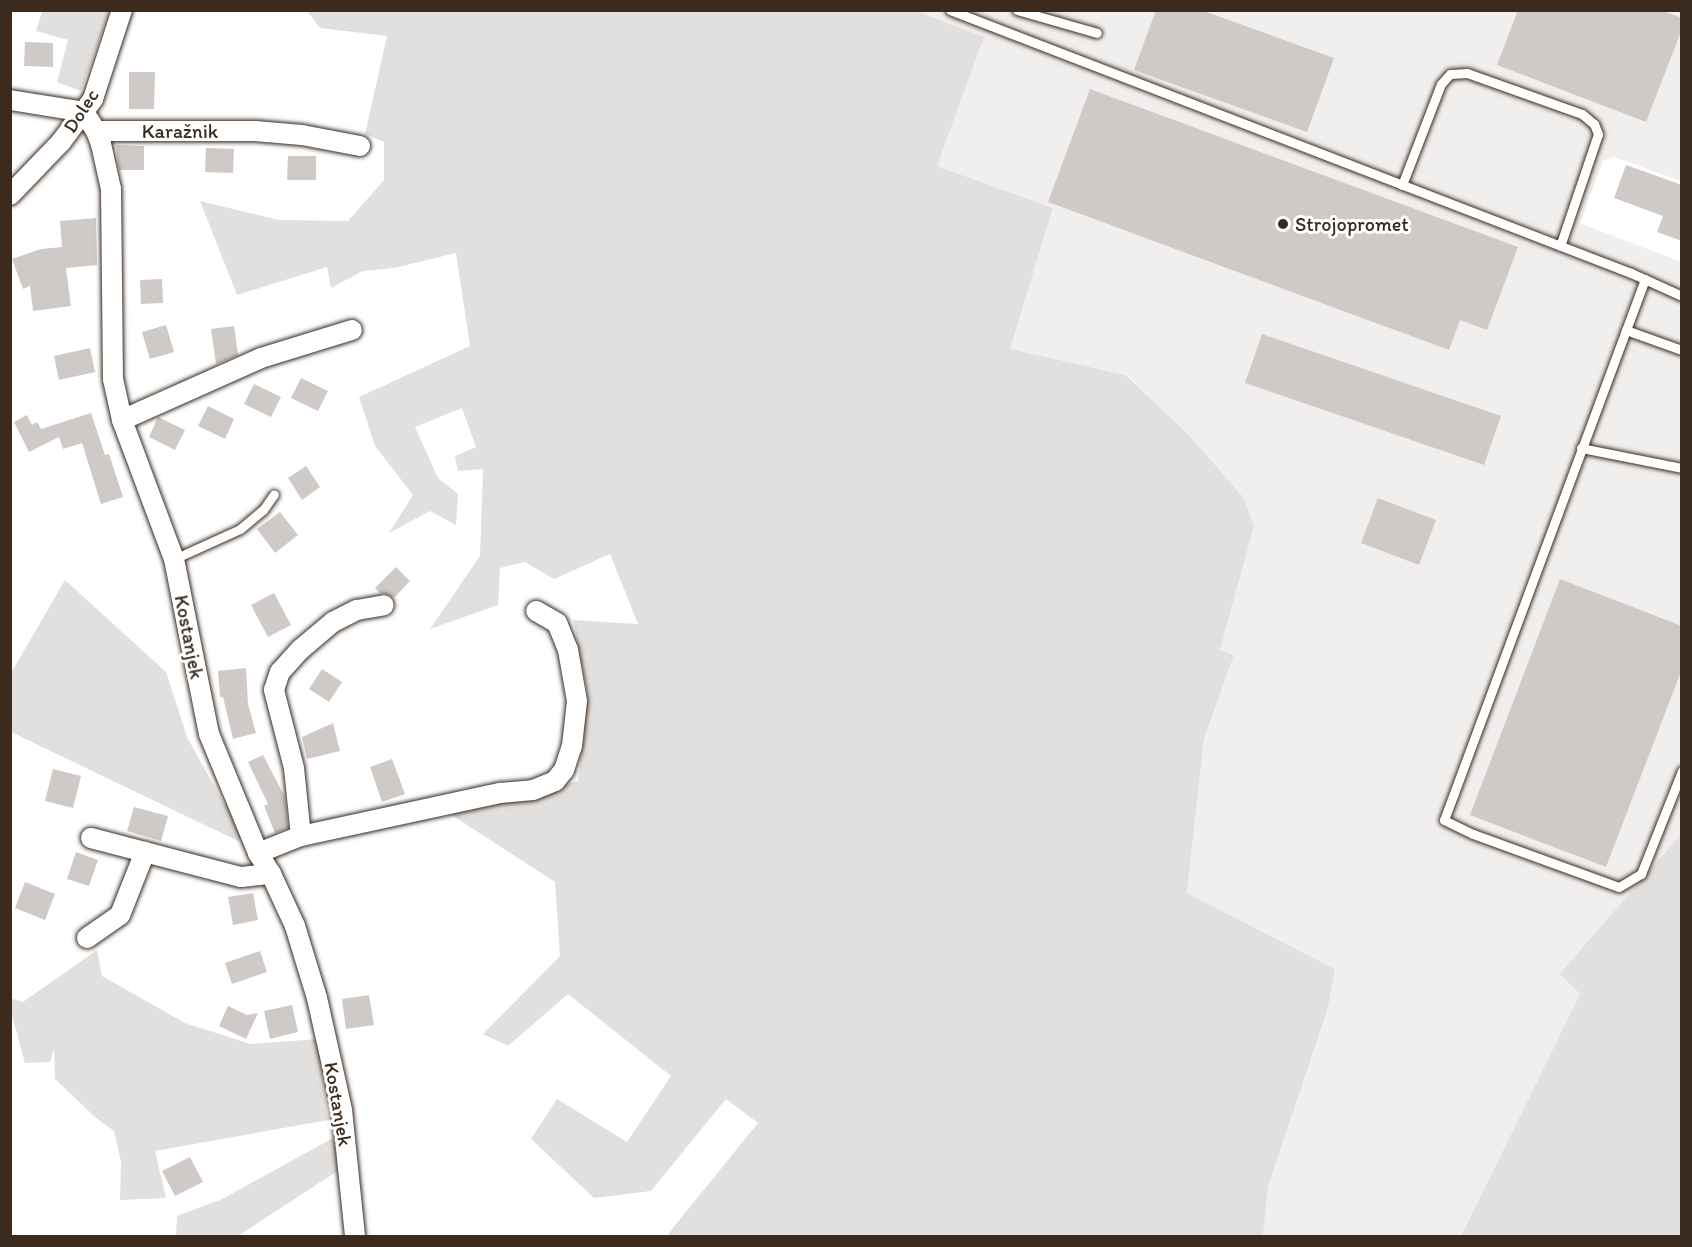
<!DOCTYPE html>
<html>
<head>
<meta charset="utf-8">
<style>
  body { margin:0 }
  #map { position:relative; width:1692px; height:1247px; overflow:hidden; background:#fff; font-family:Itim,sans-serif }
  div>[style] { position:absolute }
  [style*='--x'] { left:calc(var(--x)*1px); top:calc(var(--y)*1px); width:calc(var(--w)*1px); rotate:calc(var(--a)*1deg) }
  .built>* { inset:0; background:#f1efee }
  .green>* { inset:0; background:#e2e0de }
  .building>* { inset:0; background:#cfcac7 }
  .roads { filter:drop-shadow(0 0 2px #3b2a1e) drop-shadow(0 0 2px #3b2a1e) }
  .service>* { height:9px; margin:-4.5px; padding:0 4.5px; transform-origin:4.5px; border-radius:4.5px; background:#fff }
  .minor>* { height:20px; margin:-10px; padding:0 10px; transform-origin:10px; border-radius:10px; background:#fff }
  .dots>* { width:16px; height:16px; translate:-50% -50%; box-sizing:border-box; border:3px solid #fff; border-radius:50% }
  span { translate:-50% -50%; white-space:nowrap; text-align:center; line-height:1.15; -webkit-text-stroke:6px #fff; paint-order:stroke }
  .street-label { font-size:20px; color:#3b2a1e }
  .poi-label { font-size:20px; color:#3b2a1e }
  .left { translate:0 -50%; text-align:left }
  .frame { position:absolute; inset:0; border:12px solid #3b2a1e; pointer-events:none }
</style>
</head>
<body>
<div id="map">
  <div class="built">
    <div style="clip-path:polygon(913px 11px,1681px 11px,1681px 181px,1614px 157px,1603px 161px,1580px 223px,1681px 262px,1681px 834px,1561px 974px,1580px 994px,1461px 1236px,1263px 1236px,1268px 1187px,1328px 1008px,1335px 969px,1187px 893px,1204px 739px,1234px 655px,1220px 650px,1254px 526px,1244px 498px,1188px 434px,1127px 375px,1010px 349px,1053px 208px,937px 166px,984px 37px)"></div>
  </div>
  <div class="green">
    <div style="clip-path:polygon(913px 10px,984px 37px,937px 166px,1053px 208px,1010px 349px,1126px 375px,1188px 434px,1244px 498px,1254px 526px,1220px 650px,1234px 655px,1204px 739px,1187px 893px,1335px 969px,1328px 1008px,1268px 1187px,1263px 1236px,671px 1236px,668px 1234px,758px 1123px,726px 1099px,651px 1191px,594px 1198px,531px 1139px,557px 1099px,627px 1142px,671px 1076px,568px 994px,508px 1046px,483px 1034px,560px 956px,555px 882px,450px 814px,578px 781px,588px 694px,573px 620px,638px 624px,610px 554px,554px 579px,525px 562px,500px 568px,498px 605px,430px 629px,480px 556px,483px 469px,458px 471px,455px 456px,476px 447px,462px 408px,415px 427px,438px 478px,458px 494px,456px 525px,430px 511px,389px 533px,413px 495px,375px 446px,359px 397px,470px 346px,456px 253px,394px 268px,363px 271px,331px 288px,327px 267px,237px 295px,200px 201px,279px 220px,348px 221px,384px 180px,384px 142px,365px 134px,387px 36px,320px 28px,307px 11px)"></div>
    <div style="clip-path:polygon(42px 11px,109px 11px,81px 91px,57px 82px,68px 40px,36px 31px)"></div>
    <div style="clip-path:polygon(65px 580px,166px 672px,187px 737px,224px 804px,231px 806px,243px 836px,238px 841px,11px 732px,11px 673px)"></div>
    <div style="clip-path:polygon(1681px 834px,1681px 1236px,1461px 1236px,1580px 994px,1560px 974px)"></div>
    <div style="clip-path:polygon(97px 950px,102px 976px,185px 1023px,251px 1044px,318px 1039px,334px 1119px,155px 1151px,166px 1198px,120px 1200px,121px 1162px,114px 1131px,96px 1118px,55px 1079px,54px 1049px,50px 1062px,25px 1063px,11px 1012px,10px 998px,23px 1002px)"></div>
    <div style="clip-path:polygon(333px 1138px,342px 1168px,238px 1236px,176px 1236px,177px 1216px,222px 1199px)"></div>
  </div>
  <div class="building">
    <div style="clip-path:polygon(1156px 10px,1201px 10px,1334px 58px,1307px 132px,1134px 70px)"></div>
    <div style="clip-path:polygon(1518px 10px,1661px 10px,1682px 18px,1682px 29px,1646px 122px,1497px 65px)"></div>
    <div style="clip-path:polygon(25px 42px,53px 43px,53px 67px,24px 66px)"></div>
    <div style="clip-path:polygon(129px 72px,155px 72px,154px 109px,129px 109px)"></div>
    <div style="clip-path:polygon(1090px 89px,1518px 247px,1487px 330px,1460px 320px,1449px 350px,1048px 202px)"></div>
    <div style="clip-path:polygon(116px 145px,144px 146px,144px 170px,119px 170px)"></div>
    <div style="clip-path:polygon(206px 148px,234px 149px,233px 173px,205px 172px)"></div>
    <div style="clip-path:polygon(288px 156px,316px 156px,316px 180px,287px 180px)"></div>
    <div style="clip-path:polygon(1626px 165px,1682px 185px,1682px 241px,1657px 232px,1663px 216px,1614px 198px)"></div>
    <div style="clip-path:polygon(96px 218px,97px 265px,66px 268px,71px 306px,33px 311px,30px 286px,23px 289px,12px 259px,41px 249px,62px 247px,60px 221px)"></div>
    <div style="clip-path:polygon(162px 279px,163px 303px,141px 304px,140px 280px)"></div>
    <div style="clip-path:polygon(166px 325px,174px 352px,150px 359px,142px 332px)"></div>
    <div style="clip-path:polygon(234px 326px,238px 355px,216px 364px,211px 329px)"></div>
    <div style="clip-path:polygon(1262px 334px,1501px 416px,1484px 465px,1245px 383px)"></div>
    <div style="clip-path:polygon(90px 348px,95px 372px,59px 380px,54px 356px)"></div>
    <div style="clip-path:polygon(301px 378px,328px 391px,318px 411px,291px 398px)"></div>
    <div style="clip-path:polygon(254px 384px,281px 397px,271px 417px,244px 404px)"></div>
    <div style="clip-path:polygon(208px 406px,234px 419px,225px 439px,198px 426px)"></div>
    <div style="clip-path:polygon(91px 413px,105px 455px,109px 454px,123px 497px,101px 504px,82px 443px,63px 449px,59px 437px,29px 452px,14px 422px,27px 415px,32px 425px,37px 422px,41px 429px)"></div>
    <div style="clip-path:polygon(158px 417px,185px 430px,175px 450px,149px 437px)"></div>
    <div style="clip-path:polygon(306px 466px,320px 487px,302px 500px,288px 478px)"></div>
    <div style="clip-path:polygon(1378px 498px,1436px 520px,1419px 565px,1361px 543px)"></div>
    <div style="clip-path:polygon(280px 512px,298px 535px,275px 553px,257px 529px)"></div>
    <div style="clip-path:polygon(396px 567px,410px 581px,394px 598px,387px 594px,380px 593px,375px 588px)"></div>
    <div style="clip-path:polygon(1560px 579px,1682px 626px,1682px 669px,1606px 867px,1470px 815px)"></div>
    <div style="clip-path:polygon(274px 593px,291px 625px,268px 637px,251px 605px)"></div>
    <div style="clip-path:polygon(246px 668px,248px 704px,256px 733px,233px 739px,223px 697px,220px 697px,218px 671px)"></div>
    <div style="clip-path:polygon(322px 669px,342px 682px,329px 702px,309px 689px)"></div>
    <div style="clip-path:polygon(333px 723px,340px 751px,307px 759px,302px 737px)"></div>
    <div style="clip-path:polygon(263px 755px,285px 797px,288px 828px,275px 833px,264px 806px,268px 804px,248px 762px)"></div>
    <div style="clip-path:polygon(392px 759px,405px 794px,382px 802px,370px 767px)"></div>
    <div style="clip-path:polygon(53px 769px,81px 776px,73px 808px,45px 801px)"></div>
    <div style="clip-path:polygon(134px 807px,168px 816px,161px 841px,127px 831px)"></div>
    <div style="clip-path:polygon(76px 852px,98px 860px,89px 886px,67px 879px)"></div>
    <div style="clip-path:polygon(25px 882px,55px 894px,45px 920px,15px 908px)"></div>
    <div style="clip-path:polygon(253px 893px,258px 920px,233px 925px,228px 897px)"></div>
    <div style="clip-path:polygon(260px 951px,267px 972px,232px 984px,225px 963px)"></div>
    <div style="clip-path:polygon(369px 995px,374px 1025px,346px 1029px,342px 999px)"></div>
    <div style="clip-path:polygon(292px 1005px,298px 1032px,270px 1039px,264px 1011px)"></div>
    <div style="clip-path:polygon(228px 1006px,247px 1015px,258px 1013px,246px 1039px,219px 1026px)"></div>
    <div style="clip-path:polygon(190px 1157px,203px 1182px,175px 1196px,162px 1171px)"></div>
  </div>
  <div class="roads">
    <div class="service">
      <div style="--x:950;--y:10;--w:730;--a:21.12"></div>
      <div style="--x:1631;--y:273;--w:56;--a:24.3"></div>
      <div style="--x:1017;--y:10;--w:83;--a:16"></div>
      <div style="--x:1402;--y:185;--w:108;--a:-68.9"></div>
      <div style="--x:1441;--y:84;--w:13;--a:-48"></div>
      <div style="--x:1450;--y:74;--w:17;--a:-3"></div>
      <div style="--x:1467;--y:73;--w:122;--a:19.6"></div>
      <div style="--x:1582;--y:114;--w:16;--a:40"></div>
      <div style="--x:1594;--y:124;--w:11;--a:68"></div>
      <div style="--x:1598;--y:134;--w:118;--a:108.7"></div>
      <div style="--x:1645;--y:279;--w:577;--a:110.38"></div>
      <div style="--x:1444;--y:820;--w:32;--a:26"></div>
      <div style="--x:1473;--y:834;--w:155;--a:20"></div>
      <div style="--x:1619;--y:887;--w:26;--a:-31"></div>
      <div style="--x:1641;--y:874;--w:111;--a:-68.3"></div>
      <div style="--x:1626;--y:330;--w:59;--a:19.7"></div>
      <div style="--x:1581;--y:448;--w:103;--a:11.2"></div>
      <div style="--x:174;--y:559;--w:72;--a:-24.4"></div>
      <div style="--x:240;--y:529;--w:30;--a:-40"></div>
      <div style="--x:263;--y:510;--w:19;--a:-55"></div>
    </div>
    <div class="minor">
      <div style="--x:10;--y:100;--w:75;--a:9.2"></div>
      <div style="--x:84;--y:112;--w:22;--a:58"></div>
      <div style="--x:96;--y:131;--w:159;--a:0"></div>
      <div style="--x:255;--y:131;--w:47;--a:4.9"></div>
      <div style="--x:302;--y:135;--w:59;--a:10.7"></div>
      <div style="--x:96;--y:131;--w:14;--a:69"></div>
      <div style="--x:101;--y:144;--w:46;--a:77.5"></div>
      <div style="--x:111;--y:189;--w:190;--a:89.4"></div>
      <div style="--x:113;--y:379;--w:42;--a:77.6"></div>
      <div style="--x:122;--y:420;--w:148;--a:69.5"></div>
      <div style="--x:174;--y:559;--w:178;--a:78.7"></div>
      <div style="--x:209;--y:734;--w:129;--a:67.6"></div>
      <div style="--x:258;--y:853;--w:25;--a:58"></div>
      <div style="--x:271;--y:874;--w:57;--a:65.2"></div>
      <div style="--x:295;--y:926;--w:75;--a:73"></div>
      <div style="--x:317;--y:998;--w:115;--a:77.4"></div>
      <div style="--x:342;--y:1110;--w:127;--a:84.1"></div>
      <div style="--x:10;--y:195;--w:74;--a:-46.1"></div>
      <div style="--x:61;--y:142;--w:54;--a:-53.3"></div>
      <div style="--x:93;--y:99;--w:94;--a:-72"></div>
      <div style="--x:122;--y:420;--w:152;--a:-24"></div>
      <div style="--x:261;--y:358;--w:95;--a:-17.1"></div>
      <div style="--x:301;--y:836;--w:68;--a:-95.9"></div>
      <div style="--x:294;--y:768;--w:81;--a:-104.4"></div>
      <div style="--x:274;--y:690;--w:19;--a:-72"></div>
      <div style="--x:280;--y:672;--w:31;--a:-48"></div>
      <div style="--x:301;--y:649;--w:42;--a:-40.2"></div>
      <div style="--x:333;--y:622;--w:27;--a:-27"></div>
      <div style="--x:357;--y:610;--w:27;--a:-10"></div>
      <div style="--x:91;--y:838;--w:155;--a:14.6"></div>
      <div style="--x:241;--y:877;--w:30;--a:-6"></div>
      <div style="--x:258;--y:853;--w:46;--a:-21.6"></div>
      <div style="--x:301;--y:836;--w:204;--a:-12.2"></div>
      <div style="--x:500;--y:793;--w:33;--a:-5"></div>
      <div style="--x:533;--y:790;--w:24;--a:-22"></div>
      <div style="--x:555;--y:781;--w:14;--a:-51"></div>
      <div style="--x:564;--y:770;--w:25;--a:-72"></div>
      <div style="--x:572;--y:746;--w:45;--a:-83.7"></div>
      <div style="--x:577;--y:701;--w:52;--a:-100"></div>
      <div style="--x:568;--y:650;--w:29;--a:-112"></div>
      <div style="--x:557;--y:623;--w:24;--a:-150"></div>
      <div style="--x:87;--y:938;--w:40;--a:-34.9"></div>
      <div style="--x:120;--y:915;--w:68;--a:-68.4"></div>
    </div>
  </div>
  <div class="dots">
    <div style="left:1283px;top:224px;background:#3b2a1e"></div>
  </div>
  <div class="street-label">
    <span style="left:81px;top:111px;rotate:-57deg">Dolec</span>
    <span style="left:180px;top:131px">Karažnik</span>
    <span style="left:189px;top:637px;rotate:79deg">Kostanjek</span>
    <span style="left:338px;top:1104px;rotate:80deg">Kostanjek</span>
  </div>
  <div class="poi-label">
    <span class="left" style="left:1295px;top:224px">Strojopromet</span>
  </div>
  <div class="frame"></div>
</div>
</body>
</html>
